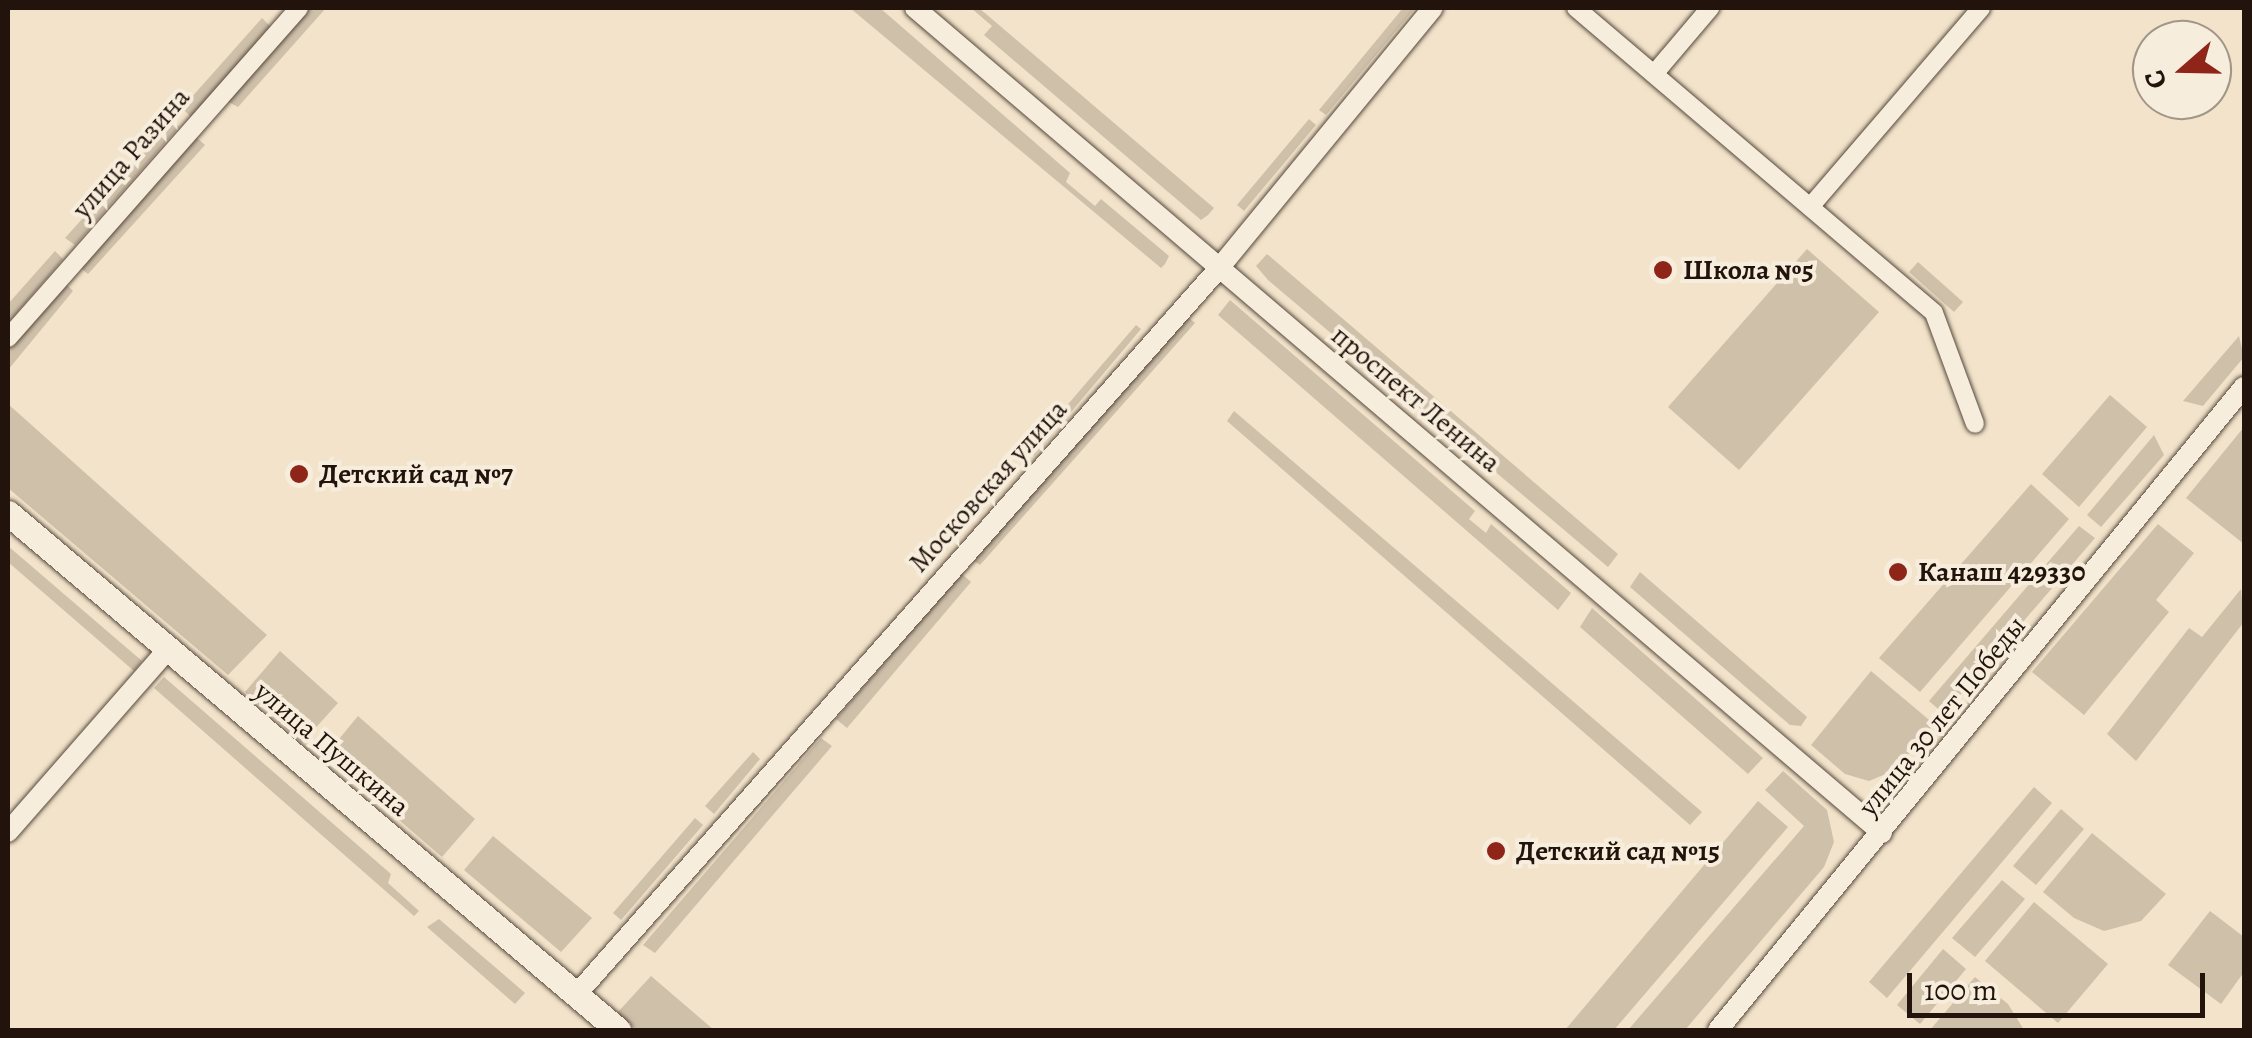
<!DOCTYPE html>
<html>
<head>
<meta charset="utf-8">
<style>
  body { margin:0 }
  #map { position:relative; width:2252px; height:1038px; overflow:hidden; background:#f2e3ca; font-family:Alegreya,serif }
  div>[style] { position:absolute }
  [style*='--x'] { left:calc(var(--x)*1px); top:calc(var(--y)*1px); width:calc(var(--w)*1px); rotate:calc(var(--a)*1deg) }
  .green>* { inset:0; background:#cfc0aa }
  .roads { filter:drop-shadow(0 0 2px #56483c) drop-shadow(0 0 2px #56483c) }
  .minor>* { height:18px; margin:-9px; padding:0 9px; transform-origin:9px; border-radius:9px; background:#f7eddd }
  .tertiary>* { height:20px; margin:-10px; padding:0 10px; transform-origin:10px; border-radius:10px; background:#f7eddd }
  .secondary>* { height:25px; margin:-12.5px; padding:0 12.5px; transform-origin:12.5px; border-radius:12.5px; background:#f7eddd }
  .dots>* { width:28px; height:28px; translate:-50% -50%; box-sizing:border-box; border:5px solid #f7eddd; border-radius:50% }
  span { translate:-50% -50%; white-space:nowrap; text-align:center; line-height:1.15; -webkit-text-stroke:8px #f7eddd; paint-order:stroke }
  .street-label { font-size:28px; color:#22140c }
  .poi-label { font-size:28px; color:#22140c; font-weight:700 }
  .left { translate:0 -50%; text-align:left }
  .frame { position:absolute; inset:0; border:10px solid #22140c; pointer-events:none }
  .north { position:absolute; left:2132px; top:20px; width:100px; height:100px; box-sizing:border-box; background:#f7eddd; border:2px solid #a29689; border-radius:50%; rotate:250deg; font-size:28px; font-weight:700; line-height:40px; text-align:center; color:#22140c }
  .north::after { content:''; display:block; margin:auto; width:35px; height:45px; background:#8f2418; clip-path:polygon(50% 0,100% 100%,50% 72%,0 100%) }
  .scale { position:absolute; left:1907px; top:973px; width:298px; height:45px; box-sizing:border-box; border:5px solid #22140c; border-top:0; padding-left:12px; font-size:30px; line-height:35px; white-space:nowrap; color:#22140c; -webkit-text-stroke:8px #f7eddd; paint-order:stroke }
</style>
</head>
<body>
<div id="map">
  <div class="green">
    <div style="clip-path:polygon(310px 8px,326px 8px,238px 107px,225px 100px)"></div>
    <div style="clip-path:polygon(850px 8px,880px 8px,1070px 173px,1066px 182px,1095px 206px,1101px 199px,1169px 256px,1165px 264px,1161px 268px)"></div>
    <div style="clip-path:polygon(971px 8px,979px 8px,1214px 208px,1208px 215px,1201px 220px,984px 35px,992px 26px)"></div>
    <div style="clip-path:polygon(1403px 8px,1415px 8px,1326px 115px,1319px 110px)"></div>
    <div style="clip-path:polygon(262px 18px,271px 27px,191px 117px,182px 108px)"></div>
    <div style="clip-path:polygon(172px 119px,179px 127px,75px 245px,65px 238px)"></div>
    <div style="clip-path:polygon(1309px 119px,1316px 125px,1244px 211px,1237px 205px)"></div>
    <div style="clip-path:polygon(196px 137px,205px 145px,88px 274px,79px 267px)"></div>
    <div style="clip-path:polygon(1807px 249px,1879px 312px,1739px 470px,1668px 407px)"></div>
    <div style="clip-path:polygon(55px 251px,63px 259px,8px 323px,8px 304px)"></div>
    <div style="clip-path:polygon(1267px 254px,1618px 554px,1608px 567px,1268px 280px,1256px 266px)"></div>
    <div style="clip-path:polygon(1918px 262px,1963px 302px,1954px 312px,1909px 272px)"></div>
    <div style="clip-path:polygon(64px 282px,73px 291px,8px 370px,8px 349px)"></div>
    <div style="clip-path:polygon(1230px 300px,1475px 511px,1469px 519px,1486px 533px,1491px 524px,1571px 593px,1558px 610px,1218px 315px)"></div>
    <div style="clip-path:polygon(1185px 315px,1195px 323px,980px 565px,971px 559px)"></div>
    <div style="clip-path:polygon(1136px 325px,1141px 329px,1033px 457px,1027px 452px)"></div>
    <div style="clip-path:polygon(2239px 336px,2244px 357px,2203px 406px,2183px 401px)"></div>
    <div style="clip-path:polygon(2110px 395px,2147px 427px,2079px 507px,2042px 474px)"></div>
    <div style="clip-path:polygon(8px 404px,267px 635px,228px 675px,8px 488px)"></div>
    <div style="clip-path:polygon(1234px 411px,1469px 612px,1702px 812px,1690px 825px,1227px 421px)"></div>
    <div style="clip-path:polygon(2244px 427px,2244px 544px,2186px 498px)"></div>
    <div style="clip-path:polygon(2154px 435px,2164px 455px,2101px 527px,2087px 515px)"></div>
    <div style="clip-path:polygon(2031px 484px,2069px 519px,1920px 692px,1879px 658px)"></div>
    <div style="clip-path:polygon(2158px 524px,2194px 553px,2156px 600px,2169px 612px,2084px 715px,2032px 672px)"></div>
    <div style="clip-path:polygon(2079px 526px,2095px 538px,1944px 714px,1929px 701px)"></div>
    <div style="clip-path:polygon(8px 546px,142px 661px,134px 671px,8px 562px)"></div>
    <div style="clip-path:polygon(1640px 572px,1807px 717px,1801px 726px,1790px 725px,1630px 587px)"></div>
    <div style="clip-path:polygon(961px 573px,971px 582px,847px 728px,836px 719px)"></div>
    <div style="clip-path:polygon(2241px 589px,2244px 622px,2136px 761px,2107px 734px,2189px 628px,2202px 637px)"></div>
    <div style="clip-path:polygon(1592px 608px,1763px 758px,1748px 774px,1580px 627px)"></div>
    <div style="clip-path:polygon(280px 651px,338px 703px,302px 743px,245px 692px)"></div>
    <div style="clip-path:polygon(1871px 671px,1934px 724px,1895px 770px,1869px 781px,1845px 774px,1811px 745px)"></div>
    <div style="clip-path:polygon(164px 677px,391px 874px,388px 883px,419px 911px,414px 916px,154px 688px)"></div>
    <div style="clip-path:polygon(358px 716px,475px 819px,442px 857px,325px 756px)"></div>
    <div style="clip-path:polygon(821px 738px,832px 746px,655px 953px,643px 945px)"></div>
    <div style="clip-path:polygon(753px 752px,760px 759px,714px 814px,705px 806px)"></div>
    <div style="clip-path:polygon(1783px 771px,1827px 810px,1834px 842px,1824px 867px,1685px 1030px,1628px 1030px,1804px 826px,1765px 790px)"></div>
    <div style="clip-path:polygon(2034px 787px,2052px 803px,1887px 998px,1869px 982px)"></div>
    <div style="clip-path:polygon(1758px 801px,1788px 827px,1614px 1030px,1565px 1030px)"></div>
    <div style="clip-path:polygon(2061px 809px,2084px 829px,2036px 885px,2013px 866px)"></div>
    <div style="clip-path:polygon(695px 818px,703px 825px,621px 920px,613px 913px)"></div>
    <div style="clip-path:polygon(2092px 833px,2166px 894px,2141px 921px,2104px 931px,2074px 918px,2043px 892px)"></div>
    <div style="clip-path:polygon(493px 836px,592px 918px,561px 952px,464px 870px)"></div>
    <div style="clip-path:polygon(2002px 880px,2025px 899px,1975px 957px,1952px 938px)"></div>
    <div style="clip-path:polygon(2034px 902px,2108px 964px,2058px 1023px,1985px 961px)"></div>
    <div style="clip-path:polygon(2210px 911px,2244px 937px,2244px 972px,2221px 1004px,2168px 965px)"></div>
    <div style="clip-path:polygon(439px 919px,525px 993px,515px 1004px,427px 927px)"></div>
    <div style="clip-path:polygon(1943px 949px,1966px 969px,1920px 1024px,1897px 1005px)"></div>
    <div style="clip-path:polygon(651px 976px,714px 1030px,637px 1030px,617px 1013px)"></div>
    <div style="clip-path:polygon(1975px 977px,2008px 1004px,2024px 1030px,1930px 1030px)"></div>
  </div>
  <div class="roads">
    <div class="minor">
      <div style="--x:1576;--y:8;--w:470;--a:40.4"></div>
      <div style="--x:1934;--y:313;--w:118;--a:69.7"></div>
      <div style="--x:1654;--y:74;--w:87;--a:-49.7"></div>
      <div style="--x:1810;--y:207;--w:262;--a:-49.3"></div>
      <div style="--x:8;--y:338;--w:440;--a:-48.6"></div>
    </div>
    <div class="tertiary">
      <div style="--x:915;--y:8;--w:1271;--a:40.47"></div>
      <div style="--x:8;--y:832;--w:243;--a:-48.8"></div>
      <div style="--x:576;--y:995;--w:972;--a:-48.5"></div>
      <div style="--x:1220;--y:267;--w:335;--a:-50.6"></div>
      <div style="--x:1718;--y:1030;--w:831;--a:-50.72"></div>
    </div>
    <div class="secondary">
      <div style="--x:8;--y:513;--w:800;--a:40.28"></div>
    </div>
  </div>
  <div class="dots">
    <div style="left:1663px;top:270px;background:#8f2418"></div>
    <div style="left:299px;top:474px;background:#8f2418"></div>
    <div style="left:1898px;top:572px;background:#8f2418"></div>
    <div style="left:1496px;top:851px;background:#8f2418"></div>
  </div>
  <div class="street-label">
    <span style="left:131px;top:153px;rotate:-49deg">улица Разина</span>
    <span style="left:1416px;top:399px;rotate:40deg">проспект Ленина</span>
    <span style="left:988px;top:486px;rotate:-48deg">Московская улица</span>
    <span style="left:1942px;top:716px;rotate:-51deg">улица 30 лет Победы</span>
    <span style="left:332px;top:749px;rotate:40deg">улица Пушкина</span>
  </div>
  <div class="poi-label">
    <span class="left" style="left:1683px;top:270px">Школа №5</span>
    <span class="left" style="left:319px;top:474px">Детский сад №7</span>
    <span class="left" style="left:1918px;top:572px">Канаш 429330</span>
    <span class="left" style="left:1516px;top:851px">Детский сад №15</span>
  </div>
  <div class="frame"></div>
  <div class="north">С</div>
  <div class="scale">100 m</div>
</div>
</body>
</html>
